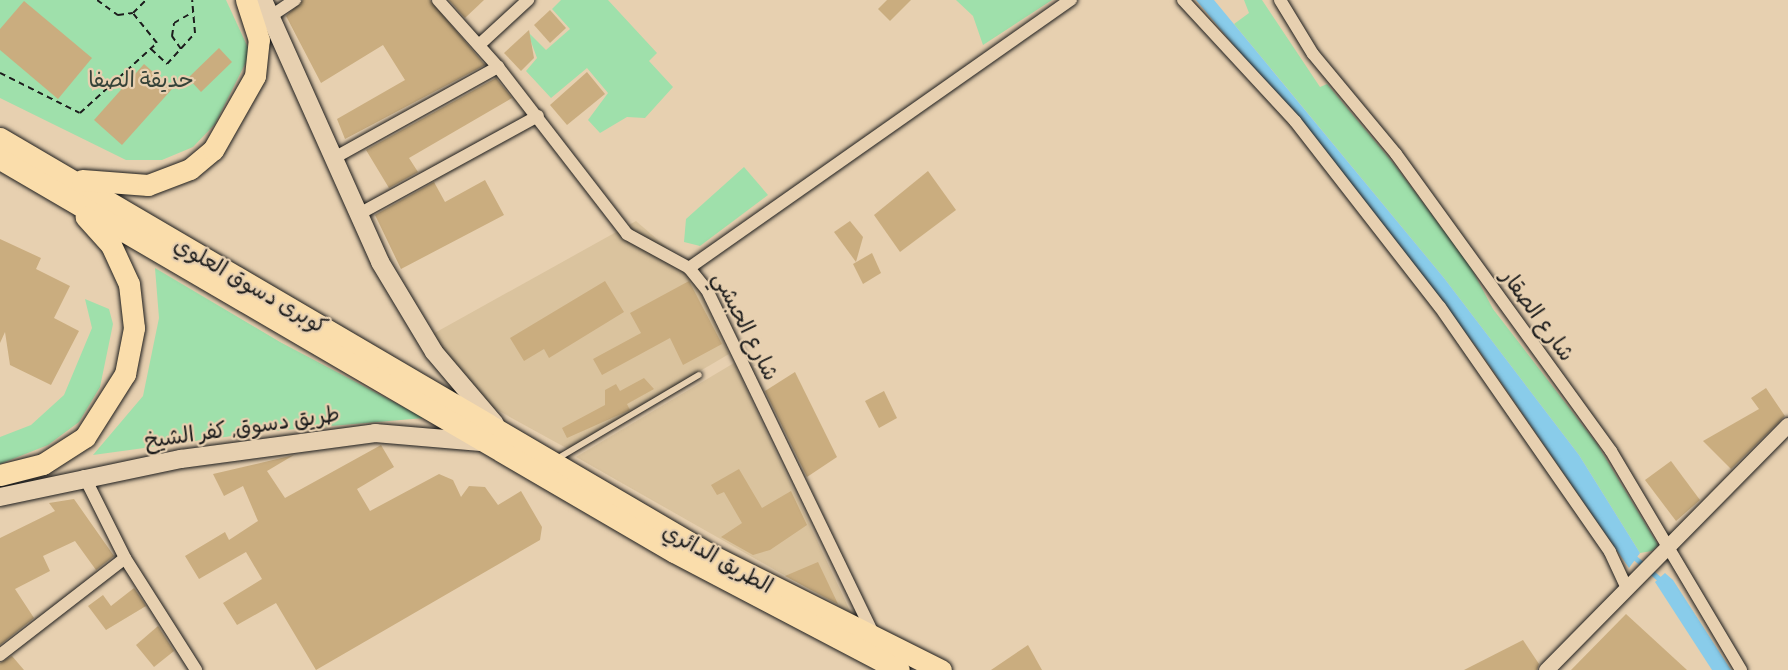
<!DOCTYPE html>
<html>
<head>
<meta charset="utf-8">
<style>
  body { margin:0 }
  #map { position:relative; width:1788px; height:670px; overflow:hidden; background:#e7d0b0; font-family:"Patrick Hand","Playpen Sans Arabic",sans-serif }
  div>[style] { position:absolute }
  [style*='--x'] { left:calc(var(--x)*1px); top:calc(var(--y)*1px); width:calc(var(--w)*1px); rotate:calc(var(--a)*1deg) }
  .built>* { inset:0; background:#dac39e }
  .green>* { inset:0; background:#9fe0ab }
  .water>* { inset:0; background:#89ccea }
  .stream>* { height:4.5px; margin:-2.25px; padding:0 2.25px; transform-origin:2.25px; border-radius:2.25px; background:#89ccea }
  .building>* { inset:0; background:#caad7f }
  .path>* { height:2px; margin-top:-1px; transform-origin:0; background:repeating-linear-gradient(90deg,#1c1c1c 0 6px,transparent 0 10.5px) }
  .roads { filter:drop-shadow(0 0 2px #1c1c1c) drop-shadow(0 0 2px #1c1c1c) }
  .service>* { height:6px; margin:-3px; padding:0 3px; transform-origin:3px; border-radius:3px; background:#e7d0b0 }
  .minor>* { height:12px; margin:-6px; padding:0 6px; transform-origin:6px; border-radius:6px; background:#e7d0b0 }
  .tertiary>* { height:15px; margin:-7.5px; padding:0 7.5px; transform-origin:7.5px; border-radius:7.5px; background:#e7d0b0 }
  .secondary>* { height:18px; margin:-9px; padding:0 9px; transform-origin:9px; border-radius:9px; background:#e7d0b0 }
  .trunk>* { height:21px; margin:-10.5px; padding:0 10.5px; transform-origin:10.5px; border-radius:10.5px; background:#faddab }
  span { translate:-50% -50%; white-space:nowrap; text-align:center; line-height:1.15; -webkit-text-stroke:4.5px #e7d0b0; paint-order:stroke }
  .park-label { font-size:22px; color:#364339 }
  .street-label { font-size:22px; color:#1c1c1c }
</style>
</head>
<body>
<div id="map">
  <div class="built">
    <div style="clip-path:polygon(636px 221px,688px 266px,729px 354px,568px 449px,481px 401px,431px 335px)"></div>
    <div style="clip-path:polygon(734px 363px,851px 613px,576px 457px)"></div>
  </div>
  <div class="green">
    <div style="clip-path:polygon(0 0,226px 0,249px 50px,247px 60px,215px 124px,193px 147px,162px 160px,126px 160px,0 98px)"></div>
    <div style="clip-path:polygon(561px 0,608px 0,657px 53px,649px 61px,673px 87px,645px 118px,627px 117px,600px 133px,588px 120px,608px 93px,587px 68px,551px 98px,526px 71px,537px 58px,527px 31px,546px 50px,570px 29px,552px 9px)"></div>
    <div style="clip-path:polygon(956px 0,1052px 0,983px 45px,973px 16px)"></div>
    <div style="clip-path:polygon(1244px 0,1262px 0,1320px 87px,1327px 84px,1394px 164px,1470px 266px,1493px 309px,1597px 444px,1658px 545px,1652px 551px,1640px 553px,1579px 455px,1444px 278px,1234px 24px,1249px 13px)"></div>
    <div style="clip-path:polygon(744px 167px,768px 195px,700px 246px,684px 242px,686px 219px)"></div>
    <div style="clip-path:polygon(155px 268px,280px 342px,424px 418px,261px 432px,93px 455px,143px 396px,159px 318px)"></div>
    <div style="clip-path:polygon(85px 299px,109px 309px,113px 324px,100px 387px,79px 422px,48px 445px,0 464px,0 437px,31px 425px,64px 395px,92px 328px)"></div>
  </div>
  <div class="water">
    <div style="clip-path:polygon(1196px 0,1214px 0,1444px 278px,1579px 455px,1640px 553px,1629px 568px,1478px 349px,1382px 223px)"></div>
    <div style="clip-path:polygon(1665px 573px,1673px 580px,1731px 670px,1712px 670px,1655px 582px)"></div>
  </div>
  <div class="stream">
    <div style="--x:1632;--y:555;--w:40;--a:41"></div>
  </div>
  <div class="building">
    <div style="clip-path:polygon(303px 0,430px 0,485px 65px,345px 139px,337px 119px,405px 80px,383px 45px,321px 83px,286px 16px)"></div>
    <div style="clip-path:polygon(449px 0,484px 0,465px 18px)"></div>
    <div style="clip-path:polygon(887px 0,911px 0,890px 21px,878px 9px)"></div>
    <div style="clip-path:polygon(24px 1px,92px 58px,58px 99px,0 50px,0 29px)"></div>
    <div style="clip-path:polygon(550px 10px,566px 28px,550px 43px,534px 25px)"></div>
    <div style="clip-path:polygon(529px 30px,534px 58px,521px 71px,504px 53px)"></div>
    <div style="clip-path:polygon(219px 48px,232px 62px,201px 92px,188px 78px)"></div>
    <div style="clip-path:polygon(144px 64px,172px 89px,122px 145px,94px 120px)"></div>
    <div style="clip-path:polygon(587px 72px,605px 94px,567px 125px,550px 105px)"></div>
    <div style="clip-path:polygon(496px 78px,512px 98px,409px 158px,418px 172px,389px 188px,366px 150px)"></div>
    <div style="clip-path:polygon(928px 171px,956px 210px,900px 252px,874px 215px)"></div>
    <div style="clip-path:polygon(485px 180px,504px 215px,401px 269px,375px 215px,434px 182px,445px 202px)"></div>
    <div style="clip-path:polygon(850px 221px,863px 237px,856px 262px,834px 232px)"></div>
    <div style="clip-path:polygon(0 239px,41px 258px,36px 269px,70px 286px,54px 318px,79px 331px,51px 385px,10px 365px,5px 332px,0 343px)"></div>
    <div style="clip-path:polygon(872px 253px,881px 273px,863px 284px,853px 264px)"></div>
    <div style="clip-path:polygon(605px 281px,624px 312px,549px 358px,544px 349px,524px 361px,510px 338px)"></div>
    <div style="clip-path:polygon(689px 281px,722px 344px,683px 365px,670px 338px,602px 375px,593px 359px,641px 333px,630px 313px)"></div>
    <div style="clip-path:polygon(795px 372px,837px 457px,807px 477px,765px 391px)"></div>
    <div style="clip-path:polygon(644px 378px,654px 389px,627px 404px,630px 410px,567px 438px,562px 428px,605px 405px,605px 390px,616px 384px,620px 391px)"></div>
    <div style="clip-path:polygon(1766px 388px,1785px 416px,1731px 469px,1703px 441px,1759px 409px,1751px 398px)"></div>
    <div style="clip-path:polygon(884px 391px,897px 418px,879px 428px,865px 401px)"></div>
    <div style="clip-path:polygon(381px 445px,394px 467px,357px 489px,370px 511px,439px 474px,453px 480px,461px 497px,469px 486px,485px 487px,498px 505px,521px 491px,542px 527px,540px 540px,316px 670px,276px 603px,237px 625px,223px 603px,262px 579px,246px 552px,199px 579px,185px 556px,225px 532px,229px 540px,258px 521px,243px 486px,224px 496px,213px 474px,294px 455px,267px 471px,285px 498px)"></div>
    <div style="clip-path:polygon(1671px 461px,1700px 500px,1676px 521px,1645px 480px)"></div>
    <div style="clip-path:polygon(739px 469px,762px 508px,791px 491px,807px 525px,770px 550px,753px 555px,721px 537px,742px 523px,724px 492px,717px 495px,711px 485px)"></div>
    <div style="clip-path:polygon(74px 499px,114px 556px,96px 570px,75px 541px,43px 556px,50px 571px,15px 589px,34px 618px,0 645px,0 538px,55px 511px,49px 503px)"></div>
    <div style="clip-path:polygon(818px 562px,838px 604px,785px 576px)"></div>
    <div style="clip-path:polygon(134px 588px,146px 606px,106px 630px,88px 606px,103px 595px,111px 606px)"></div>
    <div style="clip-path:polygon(1626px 614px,1687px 670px,1571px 670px)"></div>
    <div style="clip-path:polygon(158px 626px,174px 651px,154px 667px,136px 645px)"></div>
    <div style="clip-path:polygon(1523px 640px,1539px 664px,1537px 670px,1464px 670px)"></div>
    <div style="clip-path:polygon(1028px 645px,1042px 670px,991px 670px)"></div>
    <div style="clip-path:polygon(12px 656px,24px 670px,0 670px,0 663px)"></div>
  </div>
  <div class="path">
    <div style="--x:97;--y:0;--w:26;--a:36"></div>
    <div style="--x:118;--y:15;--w:15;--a:-8"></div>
    <div style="--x:133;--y:13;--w:18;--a:-45"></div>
    <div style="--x:151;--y:49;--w:22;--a:43"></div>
    <div style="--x:167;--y:64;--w:42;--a:-47.9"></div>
    <div style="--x:195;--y:33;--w:33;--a:-95"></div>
    <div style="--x:181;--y:49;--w:16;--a:-125"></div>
    <div style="--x:172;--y:36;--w:13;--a:-81"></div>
    <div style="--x:174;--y:23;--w:22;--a:-30"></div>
    <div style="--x:0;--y:73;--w:89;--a:26.6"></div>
    <div style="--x:80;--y:113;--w:104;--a:-42.3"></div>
    <div style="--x:157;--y:43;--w:38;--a:-129"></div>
  </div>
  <div class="roads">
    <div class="service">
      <div style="--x:555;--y:460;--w:167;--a:-30.6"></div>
    </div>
    <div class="minor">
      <div style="--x:438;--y:0;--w:90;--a:48.2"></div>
      <div style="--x:498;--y:67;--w:211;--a:52.3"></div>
      <div style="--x:627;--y:234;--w:71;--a:28.7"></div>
      <div style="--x:689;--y:268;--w:28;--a:51"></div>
      <div style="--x:707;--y:290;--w:381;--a:64.2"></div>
      <div style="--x:1183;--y:0;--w:165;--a:47.2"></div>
      <div style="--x:1295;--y:121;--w:236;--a:52.1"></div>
      <div style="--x:1440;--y:307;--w:298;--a:55.2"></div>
      <div style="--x:1610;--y:552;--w:38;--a:65"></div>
      <div style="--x:1280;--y:0;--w:63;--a:58.6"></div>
      <div style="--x:1313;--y:54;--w:130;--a:50.3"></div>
      <div style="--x:1396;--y:154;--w:367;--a:54.1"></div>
      <div style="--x:1611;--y:451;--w:255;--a:59.3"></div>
      <div style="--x:271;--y:16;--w:29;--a:-34"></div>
      <div style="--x:479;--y:45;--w:67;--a:-42.6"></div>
      <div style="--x:334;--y:158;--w:188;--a:-29"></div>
      <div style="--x:359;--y:214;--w:204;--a:-28.7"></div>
      <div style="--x:689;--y:268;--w:467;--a:-35.1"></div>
      <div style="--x:84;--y:476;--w:92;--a:63.4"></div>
      <div style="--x:125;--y:558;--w:133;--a:57.6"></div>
      <div style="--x:0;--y:655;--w:158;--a:-37.8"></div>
    </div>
    <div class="tertiary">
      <div style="--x:1546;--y:670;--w:344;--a:-45.4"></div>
    </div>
    <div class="secondary">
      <div style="--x:263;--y:0;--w:287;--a:65.9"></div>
      <div style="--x:380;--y:262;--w:105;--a:59"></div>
      <div style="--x:434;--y:352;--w:94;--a:49.7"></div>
      <div style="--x:0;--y:497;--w:185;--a:-11.9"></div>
      <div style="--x:181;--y:459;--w:196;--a:-7.6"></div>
      <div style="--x:375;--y:433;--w:106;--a:4.9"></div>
    </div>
    <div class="trunk">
      <div style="--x:0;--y:138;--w:826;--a:30.38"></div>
      <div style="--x:713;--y:556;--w:255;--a:26.6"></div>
      <div style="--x:0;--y:159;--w:780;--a:30.25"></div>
      <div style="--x:674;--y:552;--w:254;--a:27.7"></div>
      <div style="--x:82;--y:180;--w:66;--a:4.3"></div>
      <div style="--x:148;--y:185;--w:45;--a:-20.9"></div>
      <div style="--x:190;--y:169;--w:30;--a:-40"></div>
      <div style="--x:213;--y:150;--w:85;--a:-60.4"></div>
      <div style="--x:255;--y:76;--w:36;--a:-84"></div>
      <div style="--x:259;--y:40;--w:42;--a:-108"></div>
      <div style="--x:0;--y:475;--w:44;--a:-14.3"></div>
      <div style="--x:43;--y:464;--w:50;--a:-32.7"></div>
      <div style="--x:85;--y:437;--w:75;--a:-57.6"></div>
      <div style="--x:125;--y:374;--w:47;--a:-78.9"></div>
      <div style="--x:134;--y:328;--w:44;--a:-96.5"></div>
      <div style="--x:129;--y:284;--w:43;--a:-114.8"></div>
      <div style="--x:111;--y:245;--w:38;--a:-132"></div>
    </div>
  </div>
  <div class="park-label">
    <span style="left:141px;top:80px">حديقة الصفا</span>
  </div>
  <div class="street-label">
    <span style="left:251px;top:285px;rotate:30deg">كوبرى دسوق العلوي</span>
    <span style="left:1538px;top:315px;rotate:54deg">شارع الصقار</span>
    <span style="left:746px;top:326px;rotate:63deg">شارع الحبشي</span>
    <span style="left:242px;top:427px;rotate:-8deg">طريق دسوق, كفر الشيخ</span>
    <span style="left:718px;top:558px;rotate:29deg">الطريق الدائري</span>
  </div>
</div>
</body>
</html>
